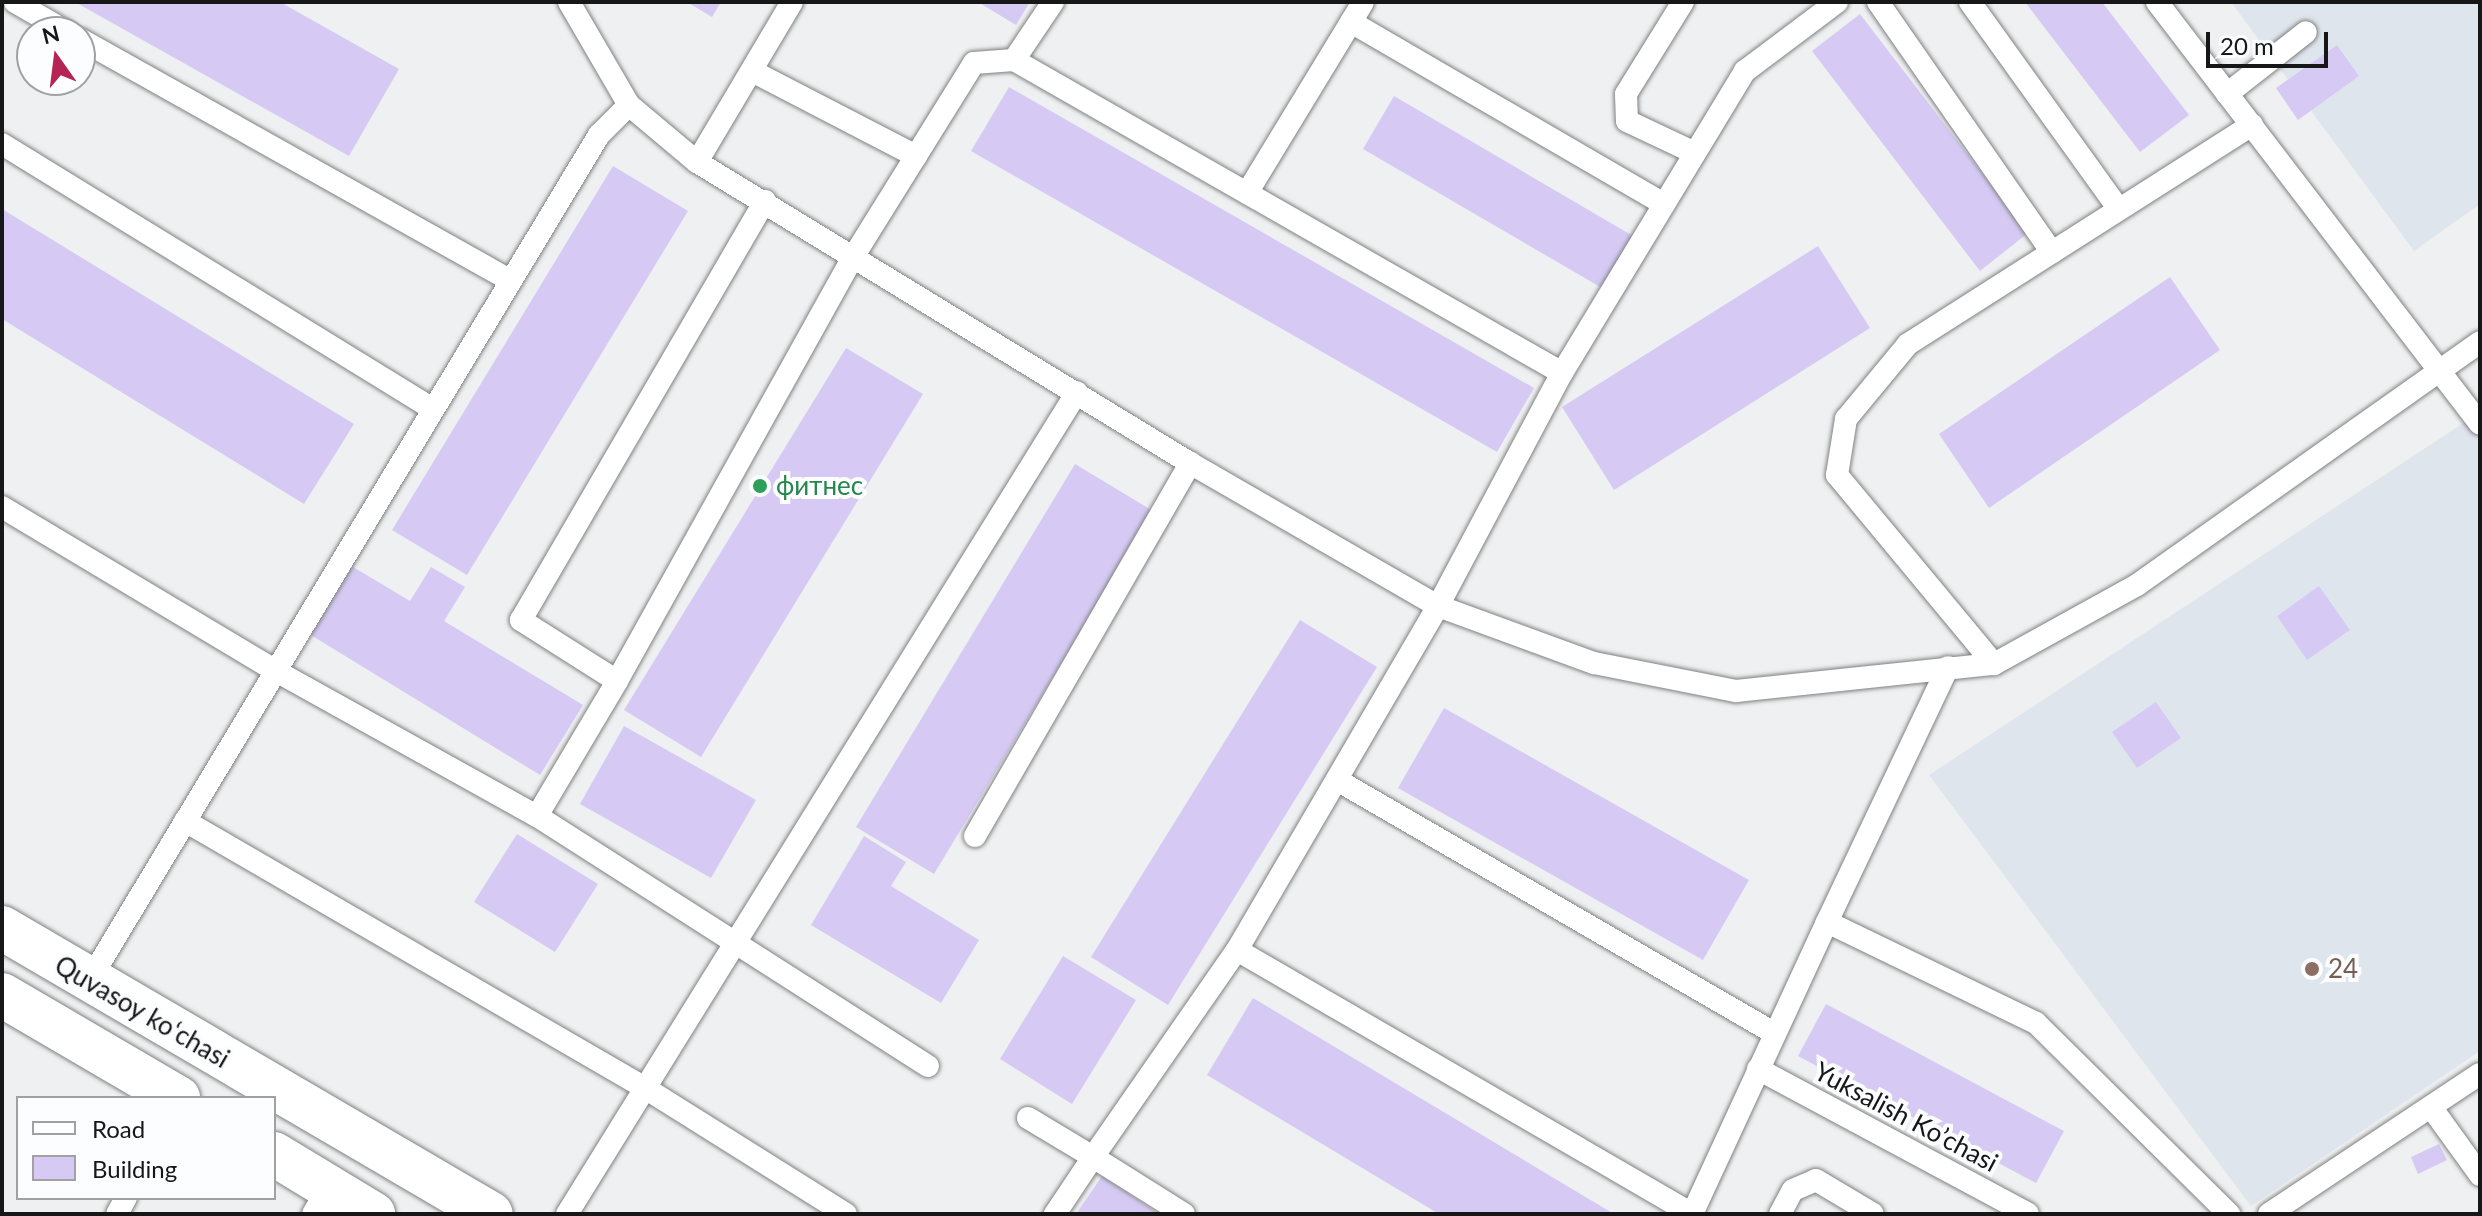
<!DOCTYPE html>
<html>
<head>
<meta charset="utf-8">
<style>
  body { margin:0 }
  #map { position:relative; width:2482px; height:1216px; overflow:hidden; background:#eff0f1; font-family:Lato,sans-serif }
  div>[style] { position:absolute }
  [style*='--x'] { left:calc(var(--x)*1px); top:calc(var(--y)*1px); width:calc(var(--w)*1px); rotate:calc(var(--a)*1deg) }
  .built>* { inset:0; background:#dfe5ec }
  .building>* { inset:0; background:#d6caf4 }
  .roads { filter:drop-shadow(0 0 2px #808182) drop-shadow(0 0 2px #808182) }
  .lane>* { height:22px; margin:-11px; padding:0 11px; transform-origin:11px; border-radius:11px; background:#fff }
  .primary>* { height:44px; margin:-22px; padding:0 22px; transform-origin:22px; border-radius:22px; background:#fff }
  .dots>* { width:22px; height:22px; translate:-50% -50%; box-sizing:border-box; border:4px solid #fcfdff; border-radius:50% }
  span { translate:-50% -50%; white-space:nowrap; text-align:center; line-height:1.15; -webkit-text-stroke:8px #fcfdff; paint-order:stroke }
  .leisure-label { font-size:26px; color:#27864d }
  .left { translate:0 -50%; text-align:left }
  .education-label { font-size:26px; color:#785e54 }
  .street-label { font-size:26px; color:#171718 }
  .frame { position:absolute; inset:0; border:4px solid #171718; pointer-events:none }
  .legend { position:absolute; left:16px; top:1096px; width:260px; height:104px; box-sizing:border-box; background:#fcfdff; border:2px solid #a0a1a3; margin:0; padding:10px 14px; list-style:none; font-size:24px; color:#171718 }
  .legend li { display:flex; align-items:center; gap:16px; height:40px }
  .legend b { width:40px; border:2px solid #a0a1a3 }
  .north { position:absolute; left:16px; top:16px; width:80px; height:80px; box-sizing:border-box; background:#fcfdff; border:2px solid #a0a1a3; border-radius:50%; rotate:346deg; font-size:22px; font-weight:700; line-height:32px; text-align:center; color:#171718 }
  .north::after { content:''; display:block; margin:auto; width:28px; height:36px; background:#b52554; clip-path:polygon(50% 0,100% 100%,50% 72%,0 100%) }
  .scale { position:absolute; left:2206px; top:32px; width:122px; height:36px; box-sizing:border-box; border:4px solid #171718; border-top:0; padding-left:10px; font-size:24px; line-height:28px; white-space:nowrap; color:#171718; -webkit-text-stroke:6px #fcfdff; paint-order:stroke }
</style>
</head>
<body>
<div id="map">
  <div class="built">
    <div style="clip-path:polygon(2231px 2px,2480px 2px,2480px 204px,2414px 251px)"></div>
    <div style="clip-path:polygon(2474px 416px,2480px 424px,2480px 1051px,2251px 1206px,1929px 775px)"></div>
  </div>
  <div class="building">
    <div style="clip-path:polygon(75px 2px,280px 2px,399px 69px,349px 156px)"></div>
    <div style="clip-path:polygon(687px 2px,721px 2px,712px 17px)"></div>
    <div style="clip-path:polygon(978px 2px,1030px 2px,1016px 25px)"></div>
    <div style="clip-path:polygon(2025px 2px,2102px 2px,2189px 115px,2140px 152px)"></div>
    <div style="clip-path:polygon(1860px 14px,2028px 233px,1980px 271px,1812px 51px)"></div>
    <div style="clip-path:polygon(2337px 45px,2359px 76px,2298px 120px,2276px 88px)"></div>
    <div style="clip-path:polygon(1009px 87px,1534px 388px,1497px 452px,971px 151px)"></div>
    <div style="clip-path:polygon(1394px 96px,1633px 236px,1602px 288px,1363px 149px)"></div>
    <div style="clip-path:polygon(613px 166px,688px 211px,467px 575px,392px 530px)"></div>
    <div style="clip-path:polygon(2px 209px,354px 424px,304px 504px,2px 319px)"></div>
    <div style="clip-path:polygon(1818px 246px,1870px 328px,1614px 490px,1562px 407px)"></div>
    <div style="clip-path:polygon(2170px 277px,2220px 350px,1989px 508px,1939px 434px)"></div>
    <div style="clip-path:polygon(846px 348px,923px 394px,701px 757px,624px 710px)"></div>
    <div style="clip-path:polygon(1075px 464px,1153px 511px,934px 874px,856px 827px)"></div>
    <div style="clip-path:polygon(343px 561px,410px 601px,431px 567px,465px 587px,444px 621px,583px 705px,540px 775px,301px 629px)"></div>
    <div style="clip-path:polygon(2319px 586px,2350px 630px,2307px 660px,2277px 616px)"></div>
    <div style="clip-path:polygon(1300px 620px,1377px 667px,1168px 1005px,1091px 957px)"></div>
    <div style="clip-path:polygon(2156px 702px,2181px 738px,2137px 768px,2112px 732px)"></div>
    <div style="clip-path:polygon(1444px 708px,1749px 880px,1703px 960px,1398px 788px)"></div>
    <div style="clip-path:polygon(624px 726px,756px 800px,711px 878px,580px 804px)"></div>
    <div style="clip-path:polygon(517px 834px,598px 884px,555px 952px,474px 902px)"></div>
    <div style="clip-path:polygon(864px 836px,906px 862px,891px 886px,979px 940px,941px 1003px,811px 925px)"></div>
    <div style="clip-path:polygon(1063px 956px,1136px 1000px,1072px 1104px,1000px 1059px)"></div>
    <div style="clip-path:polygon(1253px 998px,1614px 1214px,1439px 1214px,1207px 1075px)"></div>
    <div style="clip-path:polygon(1826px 1004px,2064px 1131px,2036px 1183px,1798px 1056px)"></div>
    <div style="clip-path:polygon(2439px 1144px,2447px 1160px,2418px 1174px,2411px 1157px)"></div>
    <div style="clip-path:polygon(1102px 1176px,1159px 1214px,1076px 1214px)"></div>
  </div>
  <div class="roads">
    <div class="lane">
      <div style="--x:15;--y:2;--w:60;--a:30"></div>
      <div style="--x:569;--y:2;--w:119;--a:59.8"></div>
      <div style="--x:629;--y:105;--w:89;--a:40"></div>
      <div style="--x:697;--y:162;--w:578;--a:31.41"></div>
      <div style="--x:1190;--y:463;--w:286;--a:30"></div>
      <div style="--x:1438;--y:606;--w:166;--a:20.1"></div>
      <div style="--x:1594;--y:663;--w:145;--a:11.2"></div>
      <div style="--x:1736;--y:691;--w:259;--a:-6"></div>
      <div style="--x:1994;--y:664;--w:163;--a:-28.9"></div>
      <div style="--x:2137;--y:585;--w:420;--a:-35.3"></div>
      <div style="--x:1683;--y:2;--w:108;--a:121.8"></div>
      <div style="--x:1626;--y:94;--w:27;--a:88"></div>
      <div style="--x:1627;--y:121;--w:75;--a:25.2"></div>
      <div style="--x:1878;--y:2;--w:305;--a:55.2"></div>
      <div style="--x:1970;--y:2;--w:255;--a:54.3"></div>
      <div style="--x:2157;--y:2;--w:531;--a:52.57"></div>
      <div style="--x:1351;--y:22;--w:362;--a:30.2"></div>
      <div style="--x:80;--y:39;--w:494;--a:29.3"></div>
      <div style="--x:1014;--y:60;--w:631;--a:29.73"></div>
      <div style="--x:752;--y:71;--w:185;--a:27.4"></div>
      <div style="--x:2227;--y:94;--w:100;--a:-38.1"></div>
      <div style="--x:2;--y:144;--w:506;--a:31.59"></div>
      <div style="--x:697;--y:162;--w:186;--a:-59.3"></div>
      <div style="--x:1247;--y:193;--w:223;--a:-58.7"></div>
      <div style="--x:2;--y:507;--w:319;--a:30.9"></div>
      <div style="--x:276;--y:671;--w:299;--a:29.1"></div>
      <div style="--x:537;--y:816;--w:157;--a:-59.3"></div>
      <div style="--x:617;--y:681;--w:114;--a:-147.6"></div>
      <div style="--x:521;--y:620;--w:485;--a:-59.8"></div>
      <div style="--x:1994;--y:664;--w:246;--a:-129.7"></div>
      <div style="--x:1837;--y:475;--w:57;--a:-80.9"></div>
      <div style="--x:1846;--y:419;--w:97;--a:-50.4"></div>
      <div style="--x:1908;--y:344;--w:408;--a:-32.5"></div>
      <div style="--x:617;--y:681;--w:489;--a:-60.9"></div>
      <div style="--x:855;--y:254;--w:225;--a:-58.1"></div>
      <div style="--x:974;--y:63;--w:40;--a:-4.3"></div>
      <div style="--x:1014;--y:60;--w:70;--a:-56.1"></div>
      <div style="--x:1337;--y:780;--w:505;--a:30.07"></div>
      <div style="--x:537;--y:816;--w:464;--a:32.6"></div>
      <div style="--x:185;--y:821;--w:532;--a:30.13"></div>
      <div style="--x:645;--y:1088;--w:237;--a:32.1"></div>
      <div style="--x:975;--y:836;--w:431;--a:-60"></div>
      <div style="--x:1827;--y:922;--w:282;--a:-64.6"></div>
      <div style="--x:1237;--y:950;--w:398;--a:-59.7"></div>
      <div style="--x:1438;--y:606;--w:264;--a:-62"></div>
      <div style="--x:1562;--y:373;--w:353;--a:-58.8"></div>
      <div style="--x:1745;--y:71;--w:115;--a:-36.9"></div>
      <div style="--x:89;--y:981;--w:988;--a:-58.92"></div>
      <div style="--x:599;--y:135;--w:42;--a:-45"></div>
      <div style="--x:1758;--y:1069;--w:306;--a:28.2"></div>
      <div style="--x:2431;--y:1107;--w:84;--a:54.2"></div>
      <div style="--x:1028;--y:1118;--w:76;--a:31"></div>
      <div style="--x:1093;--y:1157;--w:69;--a:123.7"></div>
      <div style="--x:1693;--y:1212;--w:319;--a:-65.2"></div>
      <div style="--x:1827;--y:922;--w:232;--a:25.8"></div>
      <div style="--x:2036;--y:1023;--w:272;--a:44.7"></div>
      <div style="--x:117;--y:1214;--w:18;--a:-61"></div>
      <div style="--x:313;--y:1214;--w:32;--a:-60"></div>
      <div style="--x:567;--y:1214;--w:967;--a:-58.18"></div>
      <div style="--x:1184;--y:1214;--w:107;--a:-147.9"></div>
      <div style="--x:1093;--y:1157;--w:252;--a:-55.2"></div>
      <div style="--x:1237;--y:950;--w:526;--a:30.12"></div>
      <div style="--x:1780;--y:1214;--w:27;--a:-62"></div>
      <div style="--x:1793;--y:1190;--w:25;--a:-23"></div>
      <div style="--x:1816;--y:1180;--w:66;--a:30.8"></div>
      <div style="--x:2269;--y:1214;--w:253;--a:-33.6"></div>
    </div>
    <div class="primary">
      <div style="--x:2;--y:928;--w:566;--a:30.32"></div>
      <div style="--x:2;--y:995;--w:204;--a:30.3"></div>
      <div style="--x:274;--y:1154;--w:116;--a:31.2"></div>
    </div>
  </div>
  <div class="dots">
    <div style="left:760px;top:486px;background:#2e9e5b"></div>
    <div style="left:2312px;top:969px;background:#8d6e63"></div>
  </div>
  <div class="leisure-label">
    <span class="left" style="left:776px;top:486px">фитнес</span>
  </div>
  <div class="education-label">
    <span class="left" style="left:2328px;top:969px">24</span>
  </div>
  <div class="street-label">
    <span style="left:142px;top:1012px;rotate:30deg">Quvasoy koʻchasi</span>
    <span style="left:1906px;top:1117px;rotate:28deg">Yuksalish Ko’chasi</span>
  </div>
  <div class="frame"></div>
  <ul class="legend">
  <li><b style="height:10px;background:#fff"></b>Road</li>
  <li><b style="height:22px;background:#d6caf4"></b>Building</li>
  </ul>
  <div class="north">N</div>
  <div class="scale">20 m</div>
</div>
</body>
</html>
